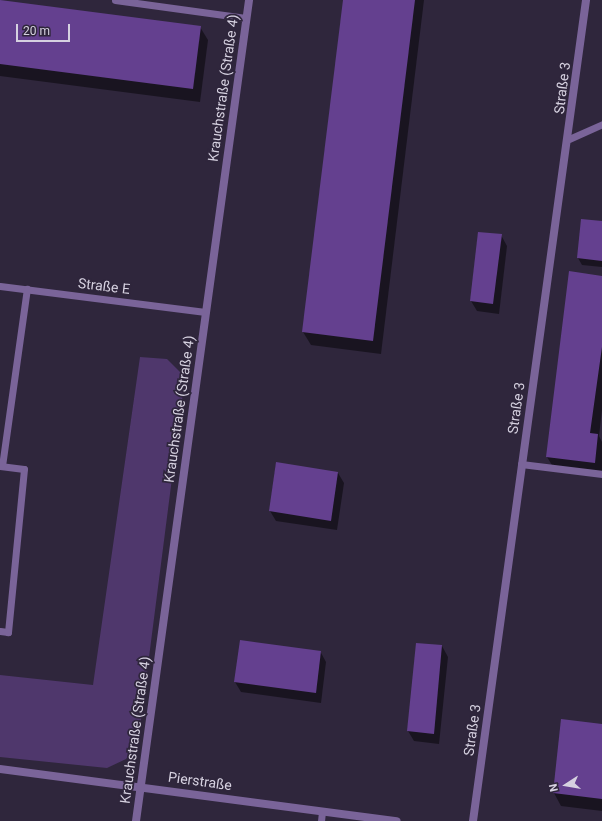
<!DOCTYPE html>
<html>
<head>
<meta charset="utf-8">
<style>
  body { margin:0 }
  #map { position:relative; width:602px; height:821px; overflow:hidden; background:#2f263c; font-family:Roboto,sans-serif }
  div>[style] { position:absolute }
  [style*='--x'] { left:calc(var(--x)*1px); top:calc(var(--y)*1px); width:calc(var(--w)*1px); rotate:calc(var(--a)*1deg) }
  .green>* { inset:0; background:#4f376c }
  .shadow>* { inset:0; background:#0007 }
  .building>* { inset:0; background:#64408f }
  .service>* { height:7px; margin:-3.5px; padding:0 3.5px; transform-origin:3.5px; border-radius:3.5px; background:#7a6499 }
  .minor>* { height:8px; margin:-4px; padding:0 4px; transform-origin:4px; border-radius:4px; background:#7a6499 }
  span { translate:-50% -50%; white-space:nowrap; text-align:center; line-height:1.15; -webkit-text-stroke:3.5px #2f263c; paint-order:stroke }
  .street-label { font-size:14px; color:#d6d1e0 }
  .north { position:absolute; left:546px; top:765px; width:40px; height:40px; -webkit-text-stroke:3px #2f263c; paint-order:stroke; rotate:258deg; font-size:11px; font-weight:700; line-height:16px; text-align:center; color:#d6d1e0 }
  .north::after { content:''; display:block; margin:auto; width:14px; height:18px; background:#d6d1e0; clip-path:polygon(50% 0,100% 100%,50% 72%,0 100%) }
  .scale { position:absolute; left:16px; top:24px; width:54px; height:18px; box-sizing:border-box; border:2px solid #d6d1e0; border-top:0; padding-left:5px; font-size:12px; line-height:14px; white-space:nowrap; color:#d6d1e0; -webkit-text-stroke:3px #2f263c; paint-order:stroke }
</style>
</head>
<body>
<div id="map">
  <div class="green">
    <div style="clip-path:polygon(140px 357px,167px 359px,185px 377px,138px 743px,126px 759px,107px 768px,0 757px,0 675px,93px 685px)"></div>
  </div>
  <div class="shadow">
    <div style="clip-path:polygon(344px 0,424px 0,381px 354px,311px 345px,303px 332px)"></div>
    <div style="clip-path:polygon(0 1px,200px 27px,208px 40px,200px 102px,0 76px)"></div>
    <div style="clip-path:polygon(602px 222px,602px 267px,582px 265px,578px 258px)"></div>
    <div style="clip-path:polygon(501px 235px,507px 246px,499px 314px,477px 311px,471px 301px)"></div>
    <div style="clip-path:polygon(602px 277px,602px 410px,599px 436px,602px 442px,602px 476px,555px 470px,547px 457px)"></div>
    <div style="clip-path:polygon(276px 464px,338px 473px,344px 483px,337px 530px,276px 521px,270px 511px)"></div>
    <div style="clip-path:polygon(417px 644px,442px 646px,448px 657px,439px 744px,414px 741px,408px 731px)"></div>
    <div style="clip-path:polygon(320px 651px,326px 662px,321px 703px,241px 692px,235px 682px)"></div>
    <div style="clip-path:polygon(602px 725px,602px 811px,561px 806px,554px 793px)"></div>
  </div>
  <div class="building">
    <div style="clip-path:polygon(0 0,201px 26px,193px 89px,0 64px)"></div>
    <div style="clip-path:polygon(343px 0,415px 0,373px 341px,302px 332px)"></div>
    <div style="clip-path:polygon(581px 219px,602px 221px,602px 261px,577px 258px)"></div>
    <div style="clip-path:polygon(478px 232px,502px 234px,493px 304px,470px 301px)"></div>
    <div style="clip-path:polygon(569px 271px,602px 276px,602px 347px,590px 433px,598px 434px,595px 463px,546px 457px)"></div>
    <div style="clip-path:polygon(276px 462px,338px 472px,331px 521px,269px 511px)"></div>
    <div style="clip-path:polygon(240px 640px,321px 651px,316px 693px,234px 682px)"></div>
    <div style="clip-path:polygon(416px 643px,442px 645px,434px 734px,407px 731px)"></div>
    <div style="clip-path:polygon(561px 719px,602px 724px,602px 799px,553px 793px)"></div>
  </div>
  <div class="service">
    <div style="--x:115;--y:0;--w:132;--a:7.8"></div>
    <div style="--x:569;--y:139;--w:36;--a:-24"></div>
    <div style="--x:0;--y:286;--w:207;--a:7.2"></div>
    <div style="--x:521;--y:464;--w:82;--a:7"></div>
    <div style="--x:0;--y:466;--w:24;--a:7"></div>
    <div style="--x:24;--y:469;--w:164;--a:95.6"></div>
    <div style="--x:8;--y:632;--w:8;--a:-173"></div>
    <div style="--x:2;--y:466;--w:179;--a:-82"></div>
    <div style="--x:321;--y:821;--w:10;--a:-84"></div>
  </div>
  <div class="minor">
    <div style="--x:0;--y:769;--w:400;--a:7.5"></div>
    <div style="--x:136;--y:821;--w:829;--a:-82.16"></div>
    <div style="--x:473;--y:821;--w:829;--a:-82.16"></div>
  </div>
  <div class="street-label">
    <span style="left:223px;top:88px;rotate:-82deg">Krauchstraße (Straße 4)</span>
    <span style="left:562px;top:88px;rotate:-83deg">Straße 3</span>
    <span style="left:104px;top:286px;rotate:7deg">Straße E</span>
    <span style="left:516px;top:408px;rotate:-82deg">Straße 3</span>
    <span style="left:179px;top:409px;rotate:-82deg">Krauchstraße (Straße 4)</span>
    <span style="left:135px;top:730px;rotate:-82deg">Krauchstraße (Straße 4)</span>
    <span style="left:472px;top:730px;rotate:-82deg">Straße 3</span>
    <span style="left:200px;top:781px;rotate:8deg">Pierstraße</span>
  </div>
  <div class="north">N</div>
  <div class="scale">20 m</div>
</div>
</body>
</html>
